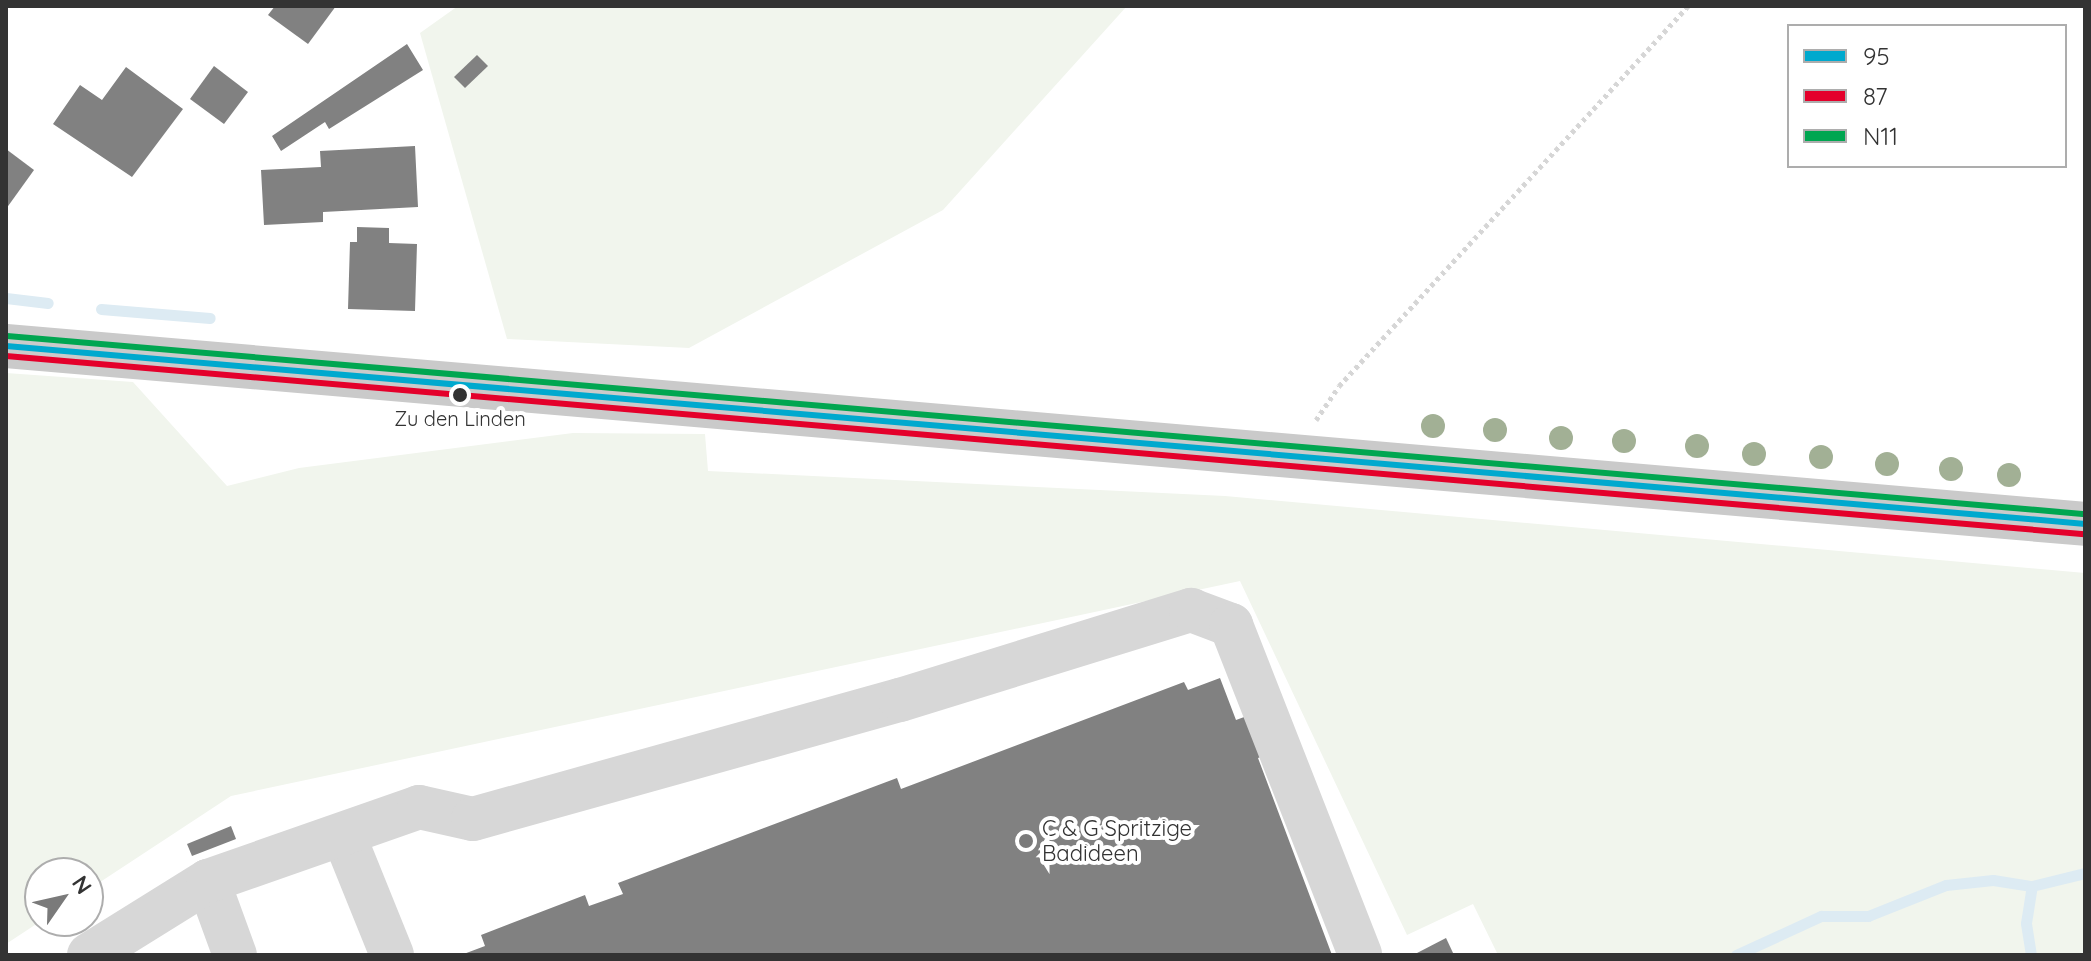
<!DOCTYPE html>
<html>
<head>
<meta charset="utf-8">
<style>
  body { margin:0 }
  #map { position:relative; width:2091px; height:961px; overflow:hidden; background:#fff; font-family:Quicksand,sans-serif }
  div>[style] { position:absolute }
  [style*='--x'] { left:calc(var(--x)*1px); top:calc(var(--y)*1px); width:calc(var(--w)*1px); rotate:calc(var(--a)*1deg) }
  .green>* { inset:0; background:#f1f5ed }
  .stream>* { height:11px; margin:-5.5px; padding:0 5.5px; transform-origin:5.5px; border-radius:5.5px; background:#ddebf3 }
  .building>* { inset:0; background:#818181 }
  .path>* { height:5px; margin-top:-2.5px; transform-origin:0; background:repeating-linear-gradient(90deg,#d6d6d6 0 4px,transparent 0 8px) }
  .minor>* { height:44px; margin:-22px; padding:0 22px; transform-origin:22px; border-radius:22px; background:#d7d7d7 }
  .major>* { height:44px; margin:-22px; padding:0 22px; transform-origin:22px; border-radius:22px; background:#cacaca }
  .bus-1>* { height:6px; margin:-3px; padding:0 3px; transform-origin:3px; border-radius:3px; background:#00a9ce }
  .bus-2>* { height:6px; margin:-3px; padding:0 3px; transform-origin:3px; border-radius:3px; background:#e4002b }
  .bus-3>* { height:6px; margin:-3px; padding:0 3px; transform-origin:3px; border-radius:3px; background:#00a651 }
  .trees>* { width:24px; height:24px; margin:-12px; border-radius:50%; background:#a2b095 }
  .dots>* { width:22px; height:22px; translate:-50% -50%; box-sizing:border-box; border:4px solid #fff; border-radius:50% }
  span { translate:-50% -50%; white-space:nowrap; text-align:center; line-height:1.15; -webkit-text-stroke:8px #fff; paint-order:stroke }
  .bus-label { font-size:20px; color:#333 }
  .poi-label { font-size:22px; color:#333 }
  .left { translate:0 -50%; text-align:left }
  .frame { position:absolute; inset:0; border:8px solid #333; pointer-events:none }
  .legend { position:absolute; left:1787px; top:24px; width:280px; height:144px; box-sizing:border-box; background:#fff; border:2px solid #adadad; margin:0; padding:10px 14px; list-style:none; font-size:24px; color:#333 }
  .legend li { display:flex; align-items:center; gap:16px; height:40px }
  .legend b { width:40px; border:2px solid #adadad }
  .north { position:absolute; left:24px; top:857px; width:80px; height:80px; box-sizing:border-box; background:#fff; border:2px solid #adadad; border-radius:50%; rotate:56deg; font-size:22px; font-weight:700; line-height:32px; text-align:center; color:#333 }
  .north::after { content:''; display:block; margin:auto; width:28px; height:36px; background:#7a7a7a; clip-path:polygon(50% 0,100% 100%,50% 72%,0 100%) }
</style>
</head>
<body>
<div id="map">
  <div class="green">
    <div style="clip-path:polygon(458px 6px,1127px 6px,943px 210px,689px 348px,507px 339px,420px 33px)"></div>
    <div style="clip-path:polygon(6px 373px,133px 382px,227px 486px,299px 468px,573px 433px,705px 434px,708px 471px,1225px 496px,2085px 573px,2085px 955px,1498px 955px,1473px 904px,1407px 935px,1240px 581px,231px 796px,88px 890px,88px 873px,40px 873px,41px 921px,6px 944px)"></div>
  </div>
  <div class="stream">
    <div style="--x:6;--y:298;--w:42;--a:6.8"></div>
    <div style="--x:101;--y:309;--w:109;--a:4.7"></div>
    <div style="--x:1736;--y:955;--w:94;--a:-24.6"></div>
    <div style="--x:1821;--y:916;--w:47;--a:0"></div>
    <div style="--x:1868;--y:916;--w:84;--a:-21.7"></div>
    <div style="--x:1946;--y:885;--w:47;--a:-6.1"></div>
    <div style="--x:1993;--y:880;--w:39;--a:9"></div>
    <div style="--x:2032;--y:886;--w:55;--a:-13.8"></div>
    <div style="--x:2031;--y:955;--w:32;--a:-99"></div>
    <div style="--x:2026;--y:923;--w:37;--a:-81"></div>
  </div>
  <div class="building">
    <div style="clip-path:polygon(275px 6px,336px 6px,308px 44px,268px 15px)"></div>
    <div style="clip-path:polygon(407px 44px,423px 70px,329px 129px,325px 122px,281px 151px,272px 136px)"></div>
    <div style="clip-path:polygon(477px 55px,488px 66px,465px 88px,454px 77px)"></div>
    <div style="clip-path:polygon(214px 66px,248px 92px,224px 124px,190px 99px)"></div>
    <div style="clip-path:polygon(126px 67px,183px 109px,132px 177px,53px 124px,80px 85px,102px 100px)"></div>
    <div style="clip-path:polygon(415px 146px,418px 207px,323px 212px,323px 222px,264px 225px,261px 170px,321px 167px,320px 151px)"></div>
    <div style="clip-path:polygon(6px 149px,34px 170px,6px 209px)"></div>
    <div style="clip-path:polygon(357px 227px,389px 228px,389px 243px,417px 244px,415px 311px,348px 309px,350px 242px,357px 242px)"></div>
    <div style="clip-path:polygon(1220px 678px,1236px 720px,1258px 712px,1273px 752px,1258px 758px,1332px 955px,461px 955px,485px 946px,481px 935px,585px 895px,589px 906px,623px 894px,618px 883px,897px 778px,901px 789px,1184px 682px,1188px 690px)"></div>
    <div style="clip-path:polygon(231px 826px,236px 839px,192px 856px,187px 844px)"></div>
    <div style="clip-path:polygon(1446px 938px,1454px 955px,1418px 955px,1417px 953px)"></div>
  </div>
  <div class="path">
    <div style="--x:1316;--y:420;--w:41;--a:-55.9"></div>
    <div style="--x:1339;--y:386;--w:516;--a:-47.43"></div>
  </div>
  <div class="minor">
    <div style="--x:344;--y:836;--w:128;--a:68"></div>
    <div style="--x:208;--y:881;--w:79;--a:70"></div>
    <div style="--x:89;--y:955;--w:140;--a:-31.9"></div>
    <div style="--x:208;--y:881;--w:224;--a:-19.3"></div>
    <div style="--x:419;--y:807;--w:55;--a:12.5"></div>
    <div style="--x:473;--y:819;--w:443;--a:-15.6"></div>
    <div style="--x:900;--y:700;--w:305;--a:-17.2"></div>
    <div style="--x:1191;--y:610;--w:43;--a:20.6"></div>
    <div style="--x:1231;--y:625;--w:354;--a:68.6"></div>
  </div>
  <div class="major">
    <div style="--x:6;--y:346;--w:2087;--a:4.89"></div>
  </div>
  <div class="bus-1">
    <div style="--x:6;--y:346;--w:2087;--a:4.89"></div>
  </div>
  <div class="bus-2">
    <div style="--x:6;--y:356;--w:2086;--a:4.9"></div>
  </div>
  <div class="bus-3">
    <div style="--x:7;--y:336;--w:2086;--a:4.9"></div>
  </div>
  <div class="trees">
    <div style="left:1433px;top:426px"></div>
    <div style="left:1495px;top:430px"></div>
    <div style="left:1561px;top:438px"></div>
    <div style="left:1624px;top:441px"></div>
    <div style="left:1697px;top:446px"></div>
    <div style="left:1754px;top:454px"></div>
    <div style="left:1821px;top:457px"></div>
    <div style="left:1887px;top:464px"></div>
    <div style="left:1951px;top:469px"></div>
    <div style="left:2009px;top:475px"></div>
  </div>
  <div class="dots">
    <div style="left:460px;top:395px;background:#333"></div>
    <div style="left:1026px;top:841px;background:#7a7a7a"></div>
  </div>
  <div class="bus-label">
    <span style="left:460px;top:418px">Zu den Linden</span>
  </div>
  <div class="poi-label">
    <span class="left" style="left:1042px;top:841px">C &amp; G Spritzige<br>Badideen</span>
  </div>
  <div class="frame"></div>
  <ul class="legend">
  <li><b style="height:10px;background:#00a9ce"></b>95</li>
  <li><b style="height:10px;background:#e4002b"></b>87</li>
  <li><b style="height:10px;background:#00a651"></b>N11</li>
  </ul>
  <div class="north">N</div>
</div>
</body>
</html>
